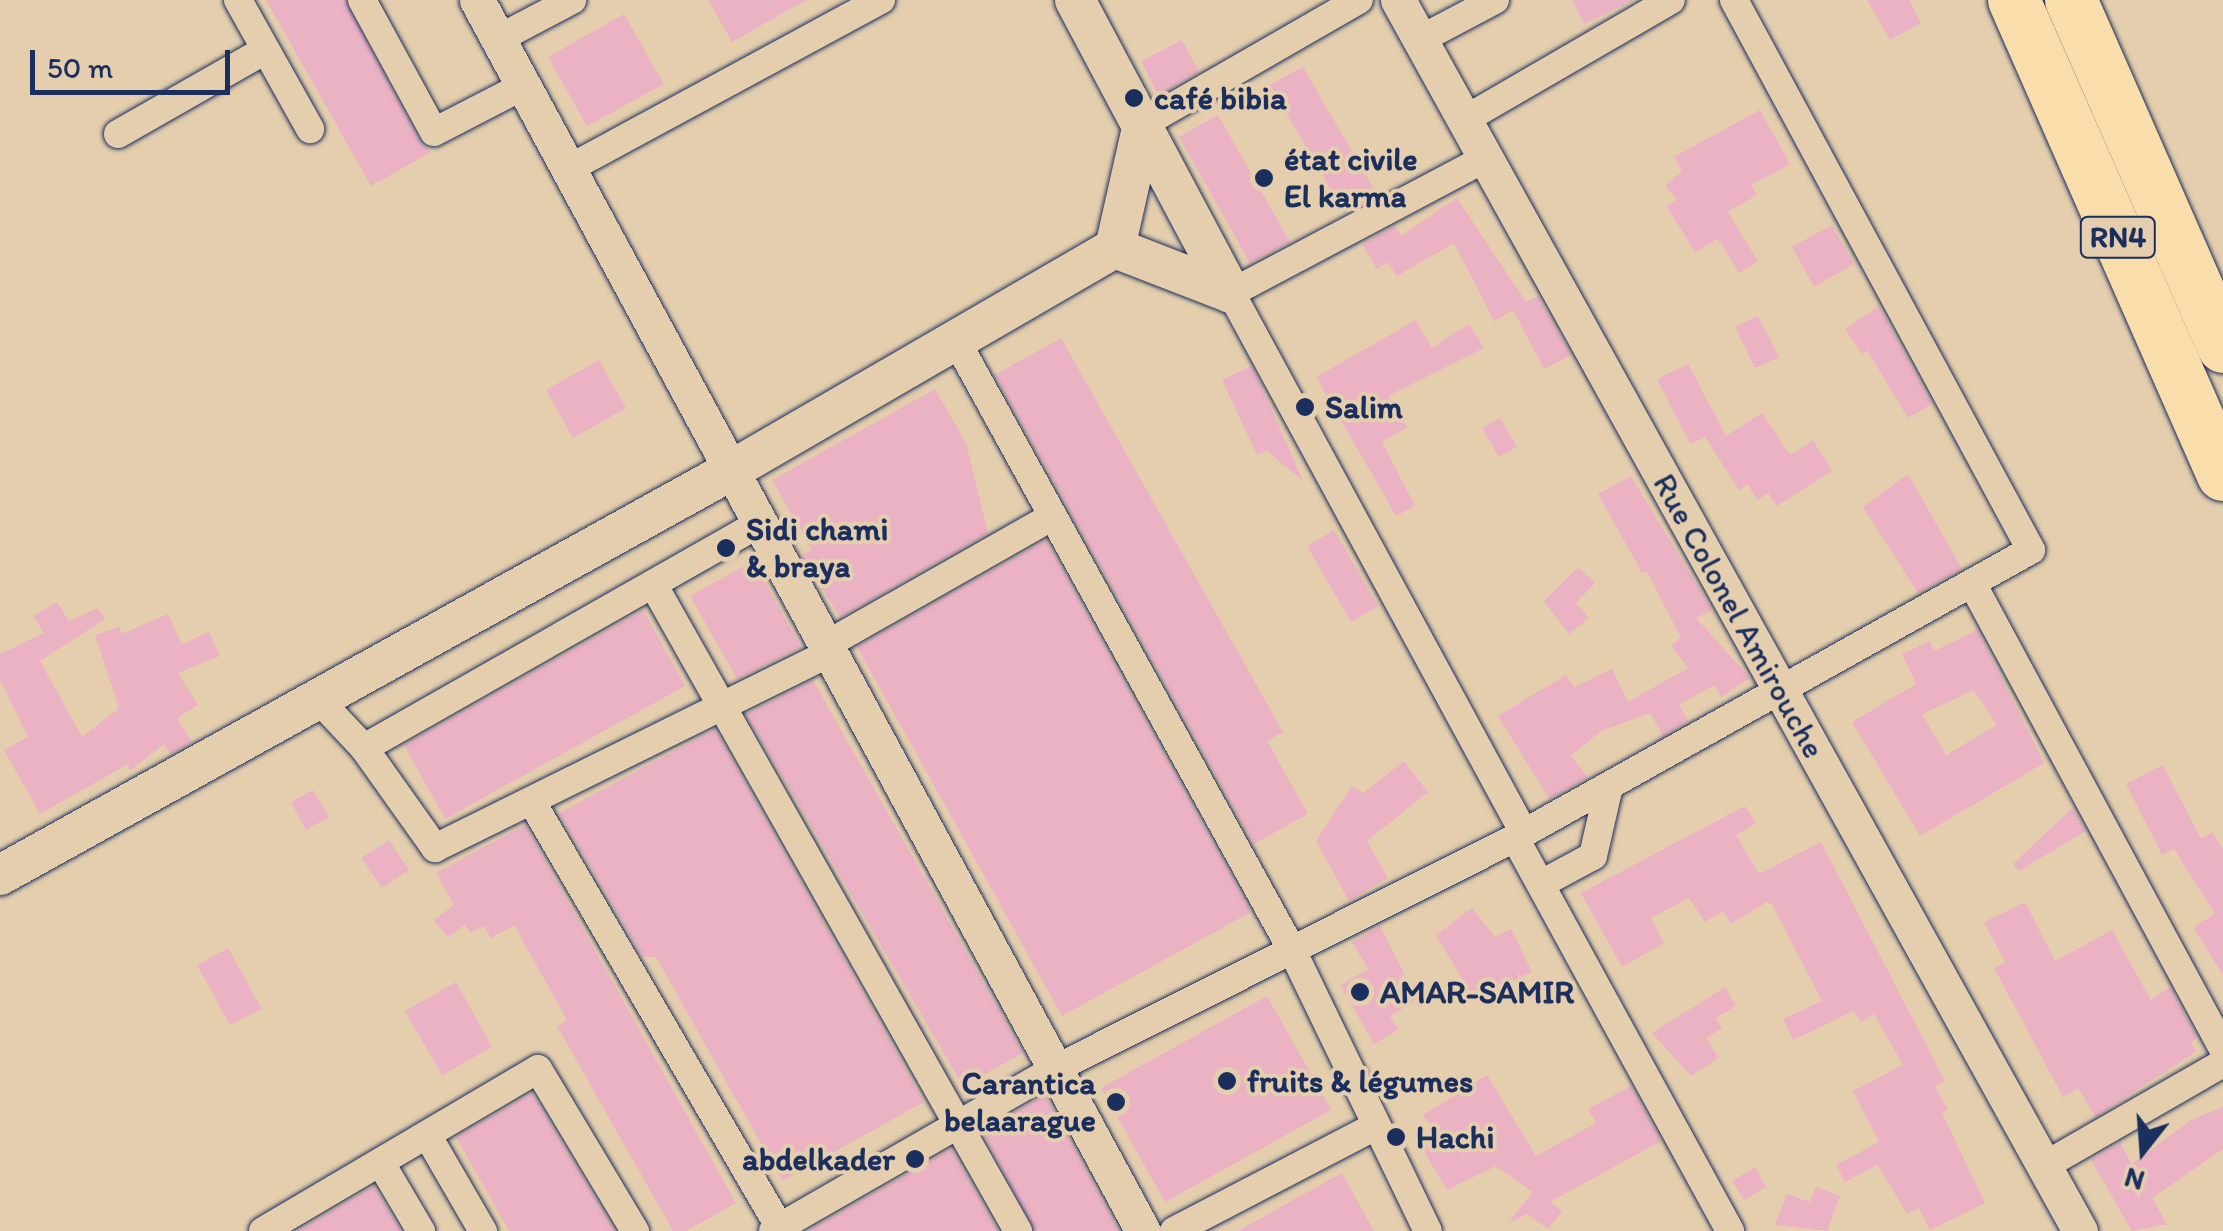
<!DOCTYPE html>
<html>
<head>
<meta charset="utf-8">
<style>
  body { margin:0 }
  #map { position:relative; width:2223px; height:1231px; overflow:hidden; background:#e4cead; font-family:Itim,sans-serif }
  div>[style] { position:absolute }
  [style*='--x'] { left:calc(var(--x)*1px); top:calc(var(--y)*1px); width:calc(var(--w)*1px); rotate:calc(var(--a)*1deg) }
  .building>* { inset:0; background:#ebb2c4 }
  .roads { filter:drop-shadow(0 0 2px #1b2f5e) drop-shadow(0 0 2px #1b2f5e) }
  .minor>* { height:28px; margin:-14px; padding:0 14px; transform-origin:14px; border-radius:14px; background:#e4cead }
  .tertiary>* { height:35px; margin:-17.5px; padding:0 17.5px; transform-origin:17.5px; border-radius:17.5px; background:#e4cead }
  .secondary>* { height:40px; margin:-20px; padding:0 20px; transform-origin:20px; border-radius:20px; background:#e4cead }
  .motorway>* { height:52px; margin:-26px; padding:0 26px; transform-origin:26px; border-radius:26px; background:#f9deab }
  .dots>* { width:28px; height:28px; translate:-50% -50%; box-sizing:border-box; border:5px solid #e4cead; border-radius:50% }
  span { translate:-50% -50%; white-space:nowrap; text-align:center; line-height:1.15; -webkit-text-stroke:8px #e4cead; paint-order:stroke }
  .shield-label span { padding:2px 8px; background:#e4cead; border:2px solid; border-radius:8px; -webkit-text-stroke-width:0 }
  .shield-label { font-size:30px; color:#1b2f5e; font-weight:700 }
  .poi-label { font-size:32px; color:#1b2f5e; font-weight:700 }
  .left { translate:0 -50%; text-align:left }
  .right { translate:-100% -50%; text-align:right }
  .street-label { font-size:32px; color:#1b2f5e }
  .north { position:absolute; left:2093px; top:1101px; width:100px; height:100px; -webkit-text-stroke:8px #e4cead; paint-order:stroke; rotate:197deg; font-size:28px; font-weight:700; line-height:40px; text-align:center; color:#1b2f5e }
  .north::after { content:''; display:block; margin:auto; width:35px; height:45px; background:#1b2f5e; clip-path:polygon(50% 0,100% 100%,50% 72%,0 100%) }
  .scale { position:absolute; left:30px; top:50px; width:200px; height:45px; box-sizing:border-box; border:5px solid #1b2f5e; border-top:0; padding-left:12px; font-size:30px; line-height:35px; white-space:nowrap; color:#1b2f5e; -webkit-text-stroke:8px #e4cead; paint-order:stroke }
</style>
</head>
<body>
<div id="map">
  <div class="building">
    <div style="clip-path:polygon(266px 0,345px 0,419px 140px,431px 152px,371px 186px)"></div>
    <div style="clip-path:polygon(708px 0,806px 0,732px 42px)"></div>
    <div style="clip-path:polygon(1572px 0,1634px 0,1584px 24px)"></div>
    <div style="clip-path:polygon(1867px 0,1909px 0,1921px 23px,1890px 40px)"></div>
    <div style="clip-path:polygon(624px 14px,664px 84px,587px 126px,548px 57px)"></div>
    <div style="clip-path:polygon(1182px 40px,1199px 72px,1158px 95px,1141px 61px)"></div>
    <div style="clip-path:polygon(1303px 67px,1378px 196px,1344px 213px,1270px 85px)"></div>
    <div style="clip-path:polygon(1760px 110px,1790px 164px,1751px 185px,1757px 195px,1728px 212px,1758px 261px,1739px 273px,1718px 239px,1695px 252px,1666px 206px,1677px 200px,1665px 186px,1682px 171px,1674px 157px)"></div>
    <div style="clip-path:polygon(1218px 115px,1290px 242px,1250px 263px,1179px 137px)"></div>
    <div style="clip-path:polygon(1457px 198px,1526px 302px,1538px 296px,1571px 355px,1544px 369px,1513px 310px,1494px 321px,1454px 243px,1397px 276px,1387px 262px,1377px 269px,1362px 244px,1395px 226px,1401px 236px)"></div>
    <div style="clip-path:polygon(1832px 225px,1854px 264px,1814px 287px,1792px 247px)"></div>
    <div style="clip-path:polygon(1879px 306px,1932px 404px,1908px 418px,1867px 350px,1862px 354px,1845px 329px)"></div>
    <div style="clip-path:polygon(1758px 316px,1779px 357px,1755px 368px,1735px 327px)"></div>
    <div style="clip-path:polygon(1416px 320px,1432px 348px,1469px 324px,1484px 348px,1388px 396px,1407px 427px,1382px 442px,1415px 506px,1396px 516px,1316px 377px)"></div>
    <div style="clip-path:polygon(1061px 338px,1283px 732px,1267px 741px,1308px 814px,1254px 844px,995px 375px)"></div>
    <div style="clip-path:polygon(599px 360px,626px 408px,573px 438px,546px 390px)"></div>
    <div style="clip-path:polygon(1688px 364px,1726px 436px,1762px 413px,1790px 455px,1813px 440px,1832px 471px,1777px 506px,1768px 493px,1758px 500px,1748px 485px,1739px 490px,1705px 437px,1690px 444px,1657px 379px)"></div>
    <div style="clip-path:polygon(1251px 366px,1260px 383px,1303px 481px,1267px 451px,1257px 455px,1222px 380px)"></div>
    <div style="clip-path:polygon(935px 389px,966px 443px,988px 533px,840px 617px,802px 556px,812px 550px,772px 480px)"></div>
    <div style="clip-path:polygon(1500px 418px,1517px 447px,1499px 457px,1482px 428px)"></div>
    <div style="clip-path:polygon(1908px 474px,1962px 569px,1918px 593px,1863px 507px)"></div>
    <div style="clip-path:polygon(1631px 476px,1712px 610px,1696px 618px,1750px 678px,1721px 697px,1714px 685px,1679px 705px,1688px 721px,1663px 736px,1650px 713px,1601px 731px,1571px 756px,1588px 777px,1549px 799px,1498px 716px,1566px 675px,1574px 687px,1612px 669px,1628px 702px,1688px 668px,1671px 645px,1681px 638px,1647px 571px,1642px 573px,1598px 494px)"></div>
    <div style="clip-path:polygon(1334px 530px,1378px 606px,1351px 622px,1307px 546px)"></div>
    <div style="clip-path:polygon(1046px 540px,1251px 912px,1062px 1016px,857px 647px)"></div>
    <div style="clip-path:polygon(753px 561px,801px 647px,737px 679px,690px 596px)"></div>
    <div style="clip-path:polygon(1578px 567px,1595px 583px,1576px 603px,1589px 618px,1569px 634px,1544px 601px)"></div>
    <div style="clip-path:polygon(57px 602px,69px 621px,98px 608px,105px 619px,40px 661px,82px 737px,119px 708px,95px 635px,119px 627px,122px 634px,168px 614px,182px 644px,209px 632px,220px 656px,178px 673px,198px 705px,177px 718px,192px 742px,170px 754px,164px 744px,131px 770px,126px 765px,40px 814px,4px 750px,28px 737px,0 680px,0 654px,44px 633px,33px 616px)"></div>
    <div style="clip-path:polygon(643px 610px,685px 686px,445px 819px,404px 745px)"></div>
    <div style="clip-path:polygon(evenodd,1977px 630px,2044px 763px,1920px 836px,1852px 722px,1916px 684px,1902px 654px,1930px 641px,1934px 651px,1977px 630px,1974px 690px,1997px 725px,1946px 755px,1922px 714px,1974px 690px)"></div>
    <div style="clip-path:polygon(813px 680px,1023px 1053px,963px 1086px,746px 714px)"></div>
    <div style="clip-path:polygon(715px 729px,924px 1102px,782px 1181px,656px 957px,643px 957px,559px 813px)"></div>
    <div style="clip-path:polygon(1404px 761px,1428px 792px,1367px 841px,1388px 878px,1349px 901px,1316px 841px,1352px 786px,1363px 793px)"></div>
    <div style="clip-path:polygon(2163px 765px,2201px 839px,2212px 832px,2223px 850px,2223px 975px,2193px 927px,2215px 914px,2174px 849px,2162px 855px,2126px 784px)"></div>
    <div style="clip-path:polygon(313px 790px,329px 817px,306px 830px,291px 802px)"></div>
    <div style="clip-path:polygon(1745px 806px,1756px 823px,1736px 835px,1759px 874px,1821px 842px,1945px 1081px,1935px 1086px,1948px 1110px,1942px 1113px,1985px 1203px,1930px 1230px,1919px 1208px,1907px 1214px,1878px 1165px,1845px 1182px,1836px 1165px,1879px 1142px,1853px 1091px,1903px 1065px,1874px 1014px,1861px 1022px,1854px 1011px,1793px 1040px,1783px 1019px,1822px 1001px,1772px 905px,1767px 902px,1731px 924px,1723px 911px,1705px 922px,1689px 898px,1651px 918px,1664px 943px,1622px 967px,1581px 893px)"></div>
    <div style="clip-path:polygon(2072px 808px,2086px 831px,2019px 871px,2013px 864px)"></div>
    <div style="clip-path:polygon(525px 825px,736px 1203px,686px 1231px,673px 1231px,557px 1026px,567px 1020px,514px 925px,491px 938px,484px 926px,470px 933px,465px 924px,448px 938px,434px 920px,454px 905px,436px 873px)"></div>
    <div style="clip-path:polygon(389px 840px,409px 870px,382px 888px,361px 858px)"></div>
    <div style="clip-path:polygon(2025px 902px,2055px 961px,2112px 930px,2151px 1000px,2170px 987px,2197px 1038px,2191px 1043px,2197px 1051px,2095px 1117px,2078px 1088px,2063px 1097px,1994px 968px,2005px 963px,1984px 922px)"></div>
    <div style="clip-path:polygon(1472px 908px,1495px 937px,1511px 929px,1532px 972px,1474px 1000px,1436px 935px)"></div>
    <div style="clip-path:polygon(1380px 926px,1417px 1000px,1390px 1016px,1398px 1030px,1374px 1044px,1340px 985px,1368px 969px,1352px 942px)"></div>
    <div style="clip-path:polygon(228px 948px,262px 1009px,230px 1025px,197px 965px)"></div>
    <div style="clip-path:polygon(456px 982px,492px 1047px,442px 1075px,405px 1011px)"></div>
    <div style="clip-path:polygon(1725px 987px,1736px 1006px,1716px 1018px,1722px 1028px,1706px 1038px,1719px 1058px,1691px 1076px,1652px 1033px)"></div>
    <div style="clip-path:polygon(1267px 996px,1331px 1110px,1165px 1202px,1101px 1088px)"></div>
    <div style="clip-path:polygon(1487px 1075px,1536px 1156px,1596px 1123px,1588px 1109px,1631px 1086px,1661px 1141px,1550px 1202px,1562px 1211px,1548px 1229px,1527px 1214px,1508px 1224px,1532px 1192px,1496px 1166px,1447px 1190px,1416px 1138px,1432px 1129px,1423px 1115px)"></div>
    <div style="clip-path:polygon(532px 1093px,615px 1231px,509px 1231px,456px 1137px)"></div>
    <div style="clip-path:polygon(1045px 1095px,1119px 1231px,1035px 1231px,982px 1131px)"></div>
    <div style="clip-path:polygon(2223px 1107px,2223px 1149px,2152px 1198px,2167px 1224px,2132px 1231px,2091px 1160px,2120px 1143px,2132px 1164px,2191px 1120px)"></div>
    <div style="clip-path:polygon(951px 1149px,998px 1231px,808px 1231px)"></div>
    <div style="clip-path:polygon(1755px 1167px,1766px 1187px,1744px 1200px,1732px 1181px)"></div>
    <div style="clip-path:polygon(1342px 1173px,1374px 1231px,1238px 1231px,1304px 1194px)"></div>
    <div style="clip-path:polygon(374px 1186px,401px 1231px,297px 1231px)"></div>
    <div style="clip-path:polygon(1816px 1187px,1840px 1196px,1827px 1231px,1775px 1225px,1787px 1194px,1810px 1202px)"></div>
  </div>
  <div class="roads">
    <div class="minor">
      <div style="--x:238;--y:0;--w:148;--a:60.8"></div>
      <div style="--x:362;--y:0;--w:150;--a:61.4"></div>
      <div style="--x:434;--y:132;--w:100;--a:-27.3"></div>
      <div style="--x:498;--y:39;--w:84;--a:-27.8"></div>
      <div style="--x:1419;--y:40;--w:86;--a:-27.8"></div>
      <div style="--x:1464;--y:120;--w:239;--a:-30.1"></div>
      <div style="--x:1143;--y:124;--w:249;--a:-29.9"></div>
      <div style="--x:118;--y:134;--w:169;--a:-29.7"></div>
      <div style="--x:1484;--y:159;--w:286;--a:152.1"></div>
      <div style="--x:1231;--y:293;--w:614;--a:61.52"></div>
      <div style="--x:568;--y:169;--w:356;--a:-28.4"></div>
      <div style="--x:957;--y:342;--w:694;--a:61.15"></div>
      <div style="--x:1292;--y:950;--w:312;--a:64.2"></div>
      <div style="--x:653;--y:584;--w:743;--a:60.57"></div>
      <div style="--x:1973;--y:585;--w:527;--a:61.68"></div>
      <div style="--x:826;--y:645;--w:261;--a:-29.6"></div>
      <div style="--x:318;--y:699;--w:67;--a:46.8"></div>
      <div style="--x:364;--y:748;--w:123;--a:54.6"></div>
      <div style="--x:435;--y:848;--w:440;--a:-26.3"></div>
      <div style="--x:364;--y:748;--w:454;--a:-29.6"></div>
      <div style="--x:532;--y:802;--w:497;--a:59.8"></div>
      <div style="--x:1515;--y:838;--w:448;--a:61.3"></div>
      <div style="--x:1541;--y:884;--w:59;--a:-28.3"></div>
      <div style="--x:1593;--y:856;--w:72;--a:-77.1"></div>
      <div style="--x:429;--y:1138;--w:108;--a:59.9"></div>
      <div style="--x:382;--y:1165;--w:77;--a:59.4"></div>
      <div style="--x:2044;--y:1166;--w:207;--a:-29.9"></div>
      <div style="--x:263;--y:1231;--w:319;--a:-30.5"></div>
      <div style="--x:538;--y:1069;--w:189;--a:59.1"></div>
      <div style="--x:773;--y:1231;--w:325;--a:-29.9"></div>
      <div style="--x:1055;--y:1069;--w:515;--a:-26.66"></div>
      <div style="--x:1515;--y:838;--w:591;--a:-29.17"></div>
      <div style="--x:2031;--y:550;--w:625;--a:-118.37"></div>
      <div style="--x:1174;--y:1231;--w:225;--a:-27.5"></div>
    </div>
    <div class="tertiary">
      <div style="--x:477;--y:0;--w:1400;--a:61.59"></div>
      <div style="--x:1398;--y:0;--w:1407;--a:61.01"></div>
    </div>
    <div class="secondary">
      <div style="--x:1075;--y:0;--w:332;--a:62"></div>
      <div style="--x:1115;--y:248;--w:124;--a:21.2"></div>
      <div style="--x:0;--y:875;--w:834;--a:-28.96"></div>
      <div style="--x:730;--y:471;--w:445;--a:-30.1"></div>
      <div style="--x:1115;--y:248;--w:127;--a:-77.3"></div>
    </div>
    <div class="motorway">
      <div style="--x:2014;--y:0;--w:519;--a:66.25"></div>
      <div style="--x:2071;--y:0;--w:379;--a:66.3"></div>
    </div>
  </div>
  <div class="dots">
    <div style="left:1134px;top:98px;background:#1b2f5e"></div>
    <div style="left:1264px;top:178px;background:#1b2f5e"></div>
    <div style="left:1305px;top:407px;background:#1b2f5e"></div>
    <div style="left:726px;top:548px;background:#1b2f5e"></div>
    <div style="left:1360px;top:992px;background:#1b2f5e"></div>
    <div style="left:1227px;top:1081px;background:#1b2f5e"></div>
    <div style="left:1116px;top:1102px;background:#1b2f5e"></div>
    <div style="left:1396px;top:1137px;background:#1b2f5e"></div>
    <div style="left:915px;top:1159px;background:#1b2f5e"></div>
  </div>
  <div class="shield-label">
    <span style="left:2118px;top:237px">RN4</span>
  </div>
  <div class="poi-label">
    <span class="left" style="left:1154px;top:98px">café bibia</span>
    <span class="left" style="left:1284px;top:178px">état civile<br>El karma</span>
    <span class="left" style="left:1325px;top:407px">Salim</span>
    <span class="left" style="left:746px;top:548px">Sidi chami<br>&amp; braya</span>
    <span class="left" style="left:1380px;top:992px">AMAR-SAMIR</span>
    <span class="left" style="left:1247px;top:1081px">fruits &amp; légumes</span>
    <span class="right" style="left:1096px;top:1102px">Carantica<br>belaarague</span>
    <span class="left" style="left:1416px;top:1137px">Hachi</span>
    <span class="right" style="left:895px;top:1159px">abdelkader</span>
  </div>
  <div class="street-label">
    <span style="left:1739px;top:616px;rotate:61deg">Rue Colonel Amirouche</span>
  </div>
  <div class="north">N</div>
  <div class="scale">50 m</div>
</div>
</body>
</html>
